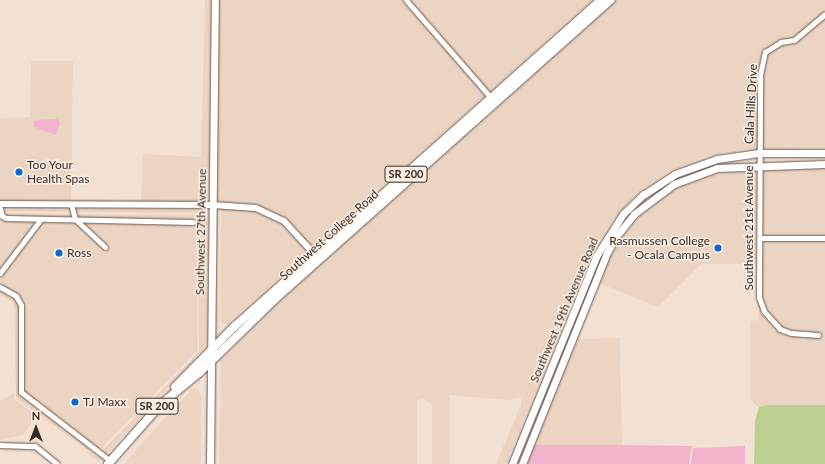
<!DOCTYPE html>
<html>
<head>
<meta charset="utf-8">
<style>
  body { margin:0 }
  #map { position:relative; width:825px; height:464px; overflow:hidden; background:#f2e0d3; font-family:Lato,sans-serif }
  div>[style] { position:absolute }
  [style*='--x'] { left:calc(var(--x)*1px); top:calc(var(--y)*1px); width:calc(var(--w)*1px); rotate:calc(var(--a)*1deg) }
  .built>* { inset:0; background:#ecd4c2 }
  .green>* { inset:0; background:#f4b3cd }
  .water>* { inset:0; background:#bbcf90 }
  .roads { filter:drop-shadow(0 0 1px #67574c) drop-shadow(0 0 1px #67574c) }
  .minor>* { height:5px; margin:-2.5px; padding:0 2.5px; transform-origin:2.5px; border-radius:2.5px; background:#fff }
  .tertiary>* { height:6px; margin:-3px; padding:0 3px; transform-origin:3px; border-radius:3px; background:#fff }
  .secondary>* { height:7px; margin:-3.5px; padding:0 3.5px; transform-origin:3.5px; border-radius:3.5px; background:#fff }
  .primary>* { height:8px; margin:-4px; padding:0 4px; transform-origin:4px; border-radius:4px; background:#fff }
  .dots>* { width:11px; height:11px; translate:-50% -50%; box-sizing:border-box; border:2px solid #fdeee3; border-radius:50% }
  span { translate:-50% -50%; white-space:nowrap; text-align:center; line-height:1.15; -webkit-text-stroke:3px #fdeee3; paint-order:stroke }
  .shield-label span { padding:1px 3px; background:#fdeee3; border:1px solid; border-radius:3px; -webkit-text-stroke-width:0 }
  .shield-label { font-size:11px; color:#322b26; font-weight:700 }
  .street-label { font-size:12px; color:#322b26 }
  .poi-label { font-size:12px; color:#322b26 }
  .left { translate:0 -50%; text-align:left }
  .right { translate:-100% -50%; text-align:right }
  .north { position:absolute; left:16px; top:408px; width:40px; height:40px; -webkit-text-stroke:3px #fdeee3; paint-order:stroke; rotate:0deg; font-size:11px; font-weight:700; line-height:16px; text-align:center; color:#322b26 }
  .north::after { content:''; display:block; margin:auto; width:14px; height:18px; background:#322b26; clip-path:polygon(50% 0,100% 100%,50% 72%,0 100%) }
</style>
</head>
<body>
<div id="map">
  <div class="built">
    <div style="clip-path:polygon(205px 0,213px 0,210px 202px,0 201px,0 118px,30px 117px,31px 61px,73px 61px,71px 200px,141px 200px,143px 154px,201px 157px)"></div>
    <div style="clip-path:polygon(217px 0,592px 0,313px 248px,286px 219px,272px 211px,256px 205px,215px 202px)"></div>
    <div style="clip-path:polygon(618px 0,825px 0,825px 148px,740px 149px,703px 157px,666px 173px,635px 194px,611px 222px,596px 246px,506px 464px,496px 464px,521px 405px,521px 397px,510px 400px,450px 395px,450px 464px,432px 464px,432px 404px,424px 399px,417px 400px,417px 464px,219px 464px,221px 361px,278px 302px)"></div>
    <div style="clip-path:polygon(825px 168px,825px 405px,769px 405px,759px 408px,750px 399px,750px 321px,758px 320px,760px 264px,701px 264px,658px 307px,599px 283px,612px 251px,642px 213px,673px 190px,712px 174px)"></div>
    <div style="clip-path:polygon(0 207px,210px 208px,208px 344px,99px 462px,78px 445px,96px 457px,199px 352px,198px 215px,196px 213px,0 211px)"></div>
    <div style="clip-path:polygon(239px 208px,255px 210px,283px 223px,309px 252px,227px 324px,222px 324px,220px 320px,221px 209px)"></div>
    <div style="clip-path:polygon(0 214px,196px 215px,198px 350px,95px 455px,16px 398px,14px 303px,0 295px)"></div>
    <div style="clip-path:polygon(620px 338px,622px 445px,534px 445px,577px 339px)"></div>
    <div style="clip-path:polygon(192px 389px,198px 389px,201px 395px,201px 464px,123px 464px)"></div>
    <div style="clip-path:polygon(14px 393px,15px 400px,37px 415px,23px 435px,0 440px,0 401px)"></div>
  </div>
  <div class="green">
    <div style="clip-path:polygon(57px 119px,60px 122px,56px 135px,34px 127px,34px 121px,37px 120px)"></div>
    <div style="clip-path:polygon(534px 445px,622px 445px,692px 446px,689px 464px,527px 464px)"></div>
    <div style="clip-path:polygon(745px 446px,745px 464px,691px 464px,693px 448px)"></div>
  </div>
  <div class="water">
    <div style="clip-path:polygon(769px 405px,825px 405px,825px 464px,754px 464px,755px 421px,759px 407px)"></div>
  </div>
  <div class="roads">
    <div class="minor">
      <div style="--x:406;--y:0;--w:131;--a:49"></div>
      <div style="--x:71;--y:204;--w:16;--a:75"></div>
      <div style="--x:75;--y:219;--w:41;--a:43"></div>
      <div style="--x:0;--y:208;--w:8;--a:76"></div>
      <div style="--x:2;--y:216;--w:4;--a:27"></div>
      <div style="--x:6;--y:218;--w:187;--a:1.2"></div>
      <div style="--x:761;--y:238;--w:64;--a:0"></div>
      <div style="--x:0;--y:273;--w:68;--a:-52.8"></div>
      <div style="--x:0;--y:287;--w:18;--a:29"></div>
      <div style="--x:16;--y:296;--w:10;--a:61"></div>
      <div style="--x:21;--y:305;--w:87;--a:90"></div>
      <div style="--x:21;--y:392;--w:110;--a:37.6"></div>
      <div style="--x:818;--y:335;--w:27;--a:-176"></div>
      <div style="--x:791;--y:333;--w:12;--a:-160"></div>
      <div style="--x:780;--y:329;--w:24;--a:-132"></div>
      <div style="--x:764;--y:311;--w:15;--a:-110"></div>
      <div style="--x:759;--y:297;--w:222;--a:-89.7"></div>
      <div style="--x:760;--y:75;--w:24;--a:-78"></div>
      <div style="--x:765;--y:52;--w:19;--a:-32"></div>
      <div style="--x:781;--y:42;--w:13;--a:-9"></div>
      <div style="--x:794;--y:40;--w:40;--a:-40"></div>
      <div style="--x:0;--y:445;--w:35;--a:2"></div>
      <div style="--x:35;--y:446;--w:28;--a:39"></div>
    </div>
    <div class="tertiary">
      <div style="--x:0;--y:204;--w:212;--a:0.3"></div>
      <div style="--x:212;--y:205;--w:44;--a:3.9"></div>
      <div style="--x:256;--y:208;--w:31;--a:25"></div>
      <div style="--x:284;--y:221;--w:49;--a:47.5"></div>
    </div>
    <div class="secondary">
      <div style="--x:210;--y:464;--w:464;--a:-89.4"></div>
      <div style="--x:512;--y:464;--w:226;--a:-67.9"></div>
      <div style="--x:597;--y:255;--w:49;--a:-57.6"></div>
      <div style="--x:623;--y:214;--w:28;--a:-44"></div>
      <div style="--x:643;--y:195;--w:38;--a:-33"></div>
      <div style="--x:675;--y:174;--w:45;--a:-19.7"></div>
      <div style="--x:717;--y:159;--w:42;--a:-8.1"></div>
      <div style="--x:759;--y:153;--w:66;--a:0"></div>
      <div style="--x:522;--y:464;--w:227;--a:-68.1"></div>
      <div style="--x:607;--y:253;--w:16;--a:-63"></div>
      <div style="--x:614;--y:239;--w:32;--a:-51"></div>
      <div style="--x:634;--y:214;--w:50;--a:-36.9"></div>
      <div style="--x:674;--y:184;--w:46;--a:-20.4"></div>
      <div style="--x:717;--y:168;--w:108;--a:-2.1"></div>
    </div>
    <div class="primary">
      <div style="--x:175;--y:387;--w:86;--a:-45.5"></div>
      <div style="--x:235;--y:326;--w:490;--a:-41.7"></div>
      <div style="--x:108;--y:464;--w:79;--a:-48.6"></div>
      <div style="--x:160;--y:405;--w:52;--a:-39.5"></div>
      <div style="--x:200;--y:372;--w:106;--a:-44.2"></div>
      <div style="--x:276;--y:298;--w:448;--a:-41.7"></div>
    </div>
  </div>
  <div class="dots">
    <div style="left:19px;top:172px;background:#086ad2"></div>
    <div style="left:718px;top:248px;background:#086ad2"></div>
    <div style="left:59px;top:253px;background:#086ad2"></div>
    <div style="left:75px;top:402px;background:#086ad2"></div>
  </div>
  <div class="shield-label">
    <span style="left:406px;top:174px">SR 200</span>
    <span style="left:157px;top:406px">SR 200</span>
  </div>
  <div class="street-label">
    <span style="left:751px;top:104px;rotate:-87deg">Cala Hills Drive</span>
    <span style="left:749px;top:228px;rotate:-90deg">Southwest 21st Avenue</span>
    <span style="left:201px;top:232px;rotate:-89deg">Southwest 27th Avenue</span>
    <span style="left:329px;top:235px;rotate:-42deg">Southwest College Road</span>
    <span style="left:564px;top:310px;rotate:-67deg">Southwest 19th Avenue Road</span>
  </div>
  <div class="poi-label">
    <span class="left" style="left:27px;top:172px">Too Your<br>Health Spas</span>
    <span class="right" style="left:710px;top:248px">Rasmussen College<br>- Ocala Campus</span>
    <span class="left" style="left:67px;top:253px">Ross</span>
    <span class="left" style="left:83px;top:402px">TJ Maxx</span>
  </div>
  <div class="north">N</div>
</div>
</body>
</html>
